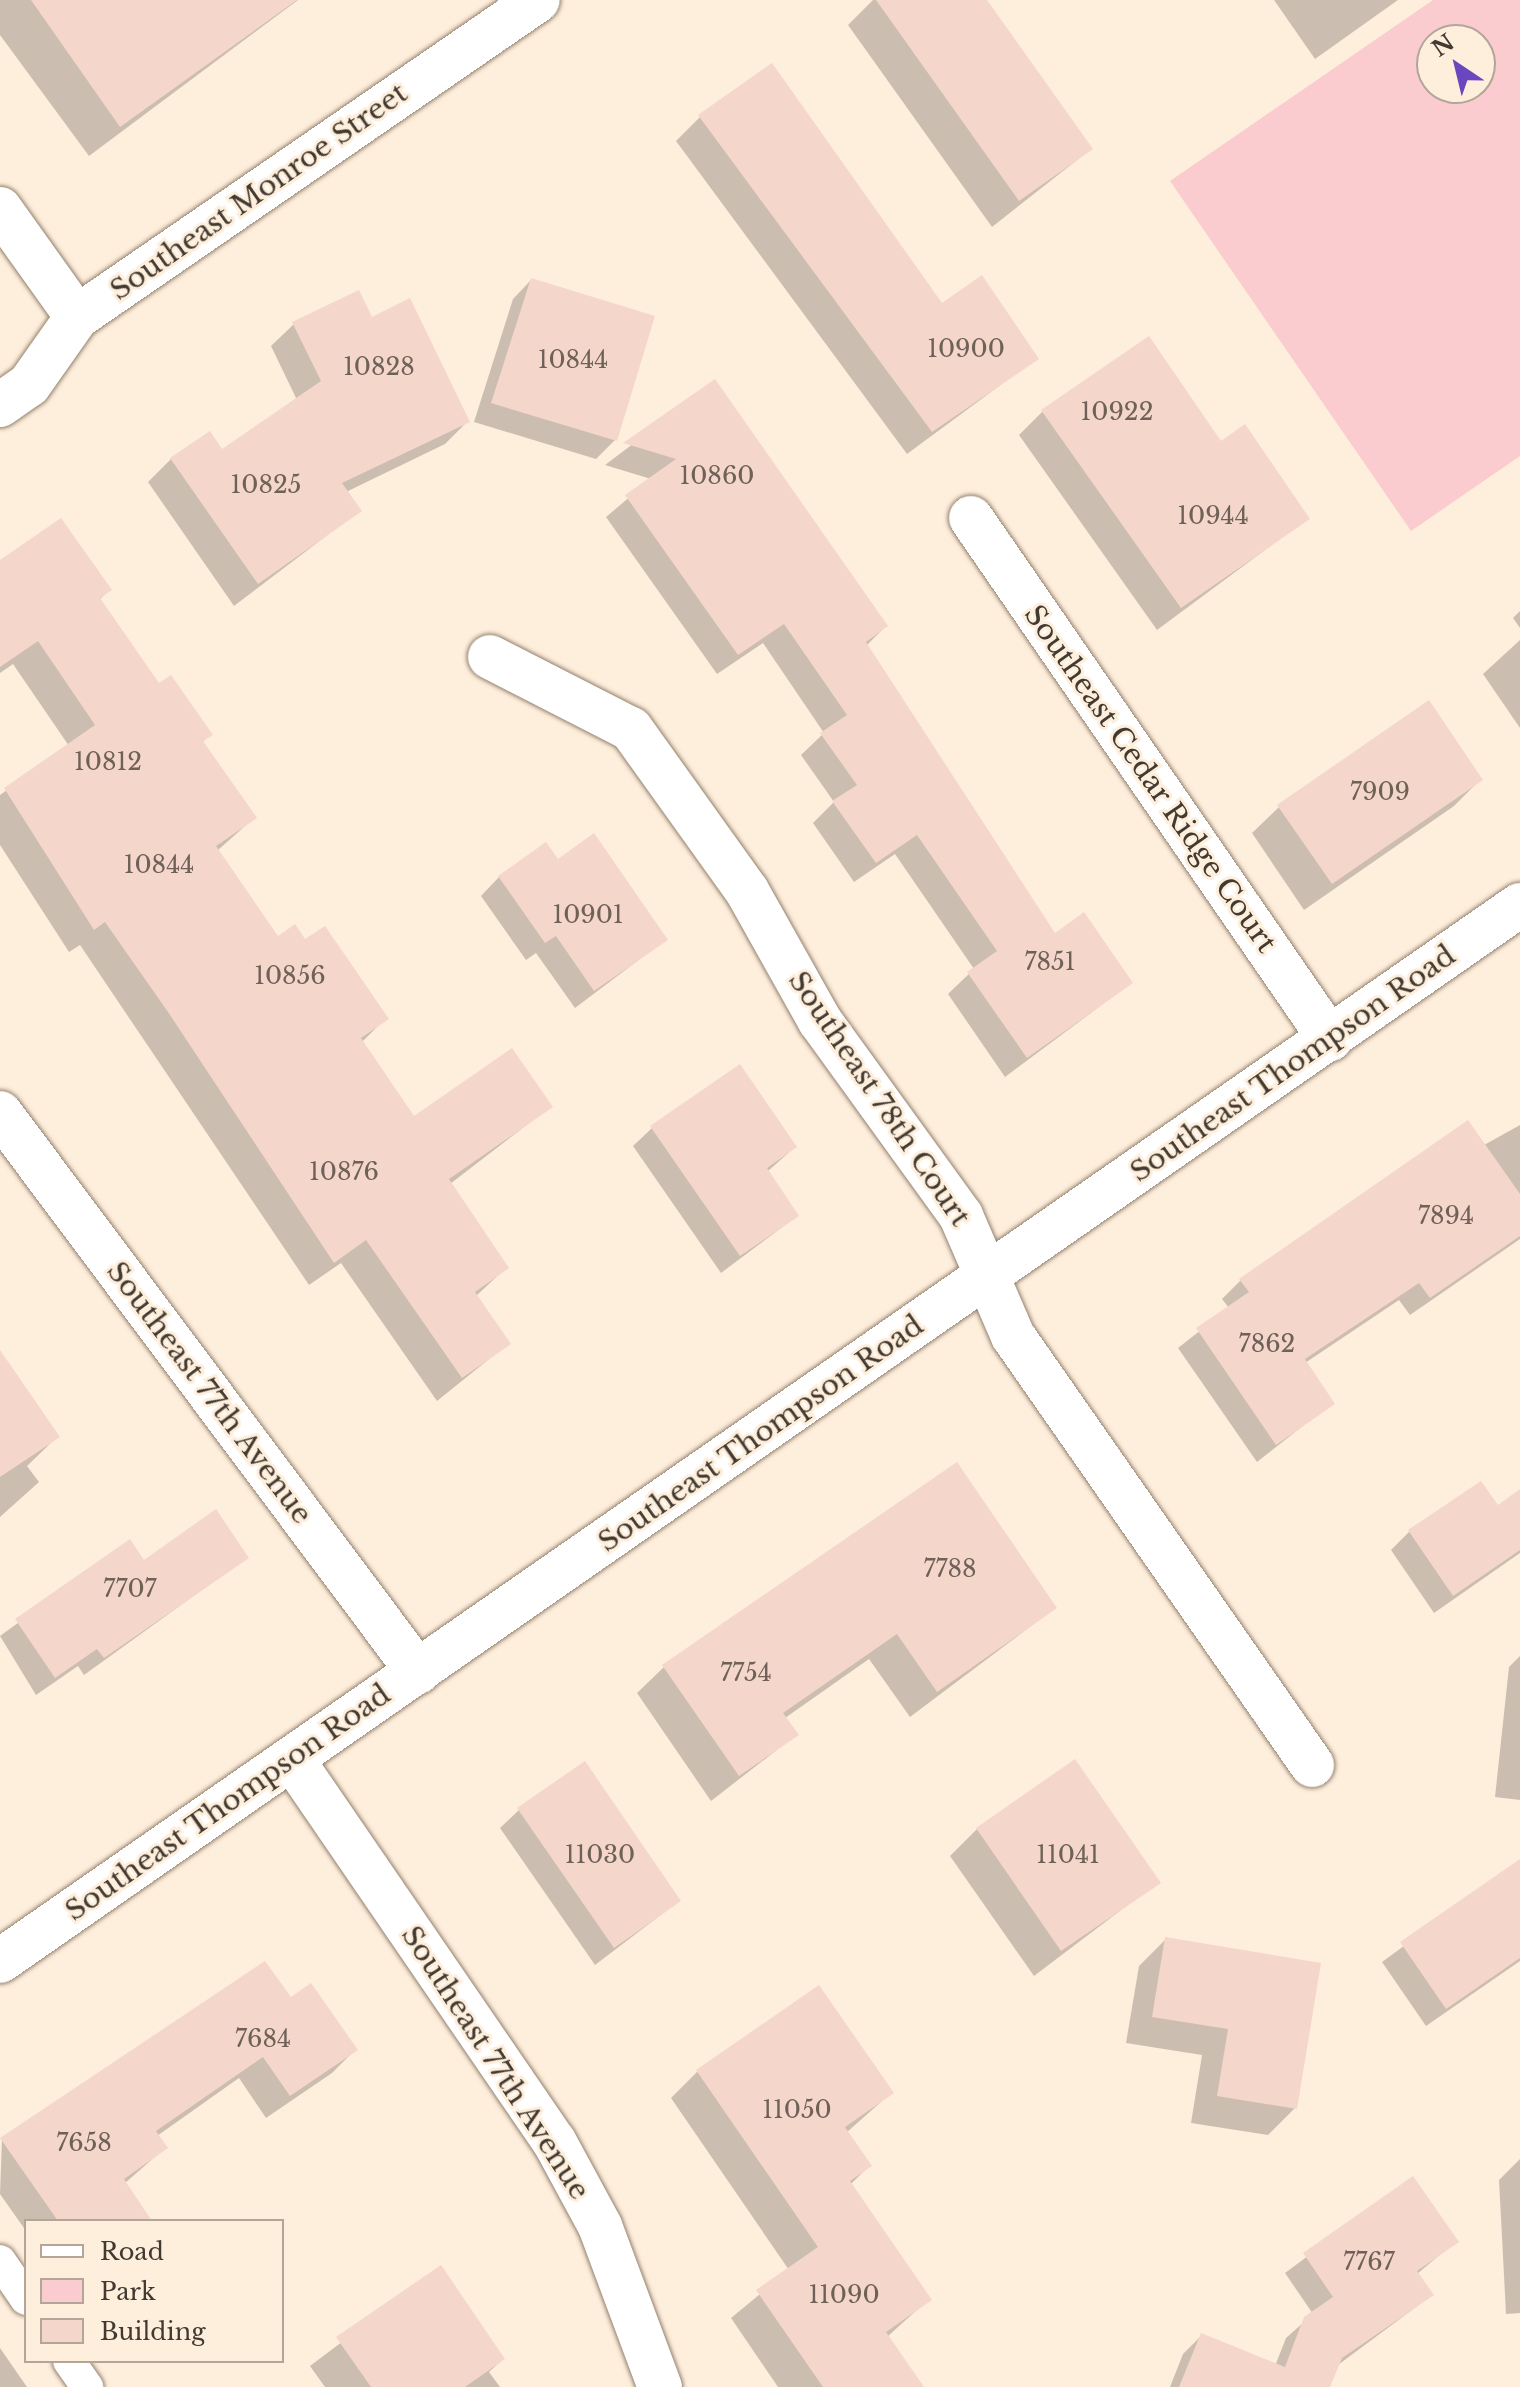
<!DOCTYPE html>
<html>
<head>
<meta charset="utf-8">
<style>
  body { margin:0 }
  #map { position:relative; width:1520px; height:2387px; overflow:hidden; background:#feeedc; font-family:"Libre Baskerville",serif }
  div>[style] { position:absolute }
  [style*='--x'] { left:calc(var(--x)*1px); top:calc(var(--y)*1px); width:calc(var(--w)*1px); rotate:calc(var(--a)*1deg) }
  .green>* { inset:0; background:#fbcccf }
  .shadow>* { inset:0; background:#0003 }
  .building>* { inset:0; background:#f4d6ca }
  .roads { filter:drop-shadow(0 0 2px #93816d) drop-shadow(0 0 2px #93816d) }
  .service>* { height:32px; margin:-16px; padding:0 16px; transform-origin:16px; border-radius:16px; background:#fff }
  .minor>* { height:44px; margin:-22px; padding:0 22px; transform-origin:22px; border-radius:22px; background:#fff }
  .tertiary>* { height:44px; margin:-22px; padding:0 22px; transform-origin:22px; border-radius:22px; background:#fff }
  span { translate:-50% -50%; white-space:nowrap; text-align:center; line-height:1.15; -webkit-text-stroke:6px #feeedc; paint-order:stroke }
  .number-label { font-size:24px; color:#6e6157 }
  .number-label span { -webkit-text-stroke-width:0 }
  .street-label { font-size:28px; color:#423a31 }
  .legend { position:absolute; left:24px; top:2219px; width:260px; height:144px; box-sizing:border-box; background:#feeedc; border:2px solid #b3a698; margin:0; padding:10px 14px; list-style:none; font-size:24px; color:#423a31 }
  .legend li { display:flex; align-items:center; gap:16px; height:40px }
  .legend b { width:40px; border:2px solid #b3a698 }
  .north { position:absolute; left:1416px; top:24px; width:80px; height:80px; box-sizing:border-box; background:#feeedc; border:2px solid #b3a698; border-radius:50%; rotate:325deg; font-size:22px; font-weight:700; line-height:32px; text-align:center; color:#423a31 }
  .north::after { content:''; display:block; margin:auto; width:28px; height:36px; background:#6a46bf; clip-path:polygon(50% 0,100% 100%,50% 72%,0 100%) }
</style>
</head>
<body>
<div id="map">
  <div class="green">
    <div style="clip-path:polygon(evenodd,1433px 0,1520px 0,1520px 456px,1411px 531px,1170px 181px,1433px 0,1432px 40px,1480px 40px,1480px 88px,1432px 88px,1432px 40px)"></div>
  </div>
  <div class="shadow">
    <div style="clip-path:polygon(0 0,298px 0,89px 156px,0 35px)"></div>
    <div style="clip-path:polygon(873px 0,984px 0,1091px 149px,992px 227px,848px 25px)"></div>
    <div style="clip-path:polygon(1274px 0,1398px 0,1315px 59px)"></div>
    <div style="clip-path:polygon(700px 117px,941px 305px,1037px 358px,907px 454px,676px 141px)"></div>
    <div style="clip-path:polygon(531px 280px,615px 440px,596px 459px,474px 422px,513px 299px)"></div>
    <div style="clip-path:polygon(294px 324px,468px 421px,445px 444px,346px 492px,359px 511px,234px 606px,148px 482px,171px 459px,222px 451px,297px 400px,271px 346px)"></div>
    <div style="clip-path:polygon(715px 382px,886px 626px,866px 646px,1055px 936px,1131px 983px,1005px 1077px,948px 994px,974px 969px,895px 854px,854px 882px,813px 823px,834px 802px,801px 755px,824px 733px,763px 643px,717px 674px,606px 517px,651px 479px,605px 465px)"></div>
    <div style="clip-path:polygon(1042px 412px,1220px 444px,1308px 518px,1157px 630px,1019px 435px)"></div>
    <div style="clip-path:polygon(0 562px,109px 590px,99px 600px,159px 686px,210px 734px,202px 743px,254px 818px,217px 851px,277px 939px,305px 942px,386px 1018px,361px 1043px,414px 1119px,550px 1107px,450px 1184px,507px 1267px,476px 1296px,509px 1343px,437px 1401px,341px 1263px,309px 1285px,80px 945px,69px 952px,0 845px,0 795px,69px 746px,13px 664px,0 673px)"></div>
    <div style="clip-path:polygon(1520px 611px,1520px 628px,1513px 618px)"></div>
    <div style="clip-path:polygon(1520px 640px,1520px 728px,1483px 674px)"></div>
    <div style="clip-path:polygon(1481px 779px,1454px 806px,1304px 910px,1252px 833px,1279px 807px)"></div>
    <div style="clip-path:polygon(557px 862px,665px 940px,575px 1008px,536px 953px,526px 960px,481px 896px,499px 877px)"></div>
    <div style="clip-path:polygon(1520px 1125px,1520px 1239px,1410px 1315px,1399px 1300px,1305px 1363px,1332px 1403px,1257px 1462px,1178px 1348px,1229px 1308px,1222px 1299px,1241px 1280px)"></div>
    <div style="clip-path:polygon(652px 1128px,795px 1147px,767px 1172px,797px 1216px,721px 1273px,633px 1146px)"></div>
    <div style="clip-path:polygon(0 1354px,57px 1437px,27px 1466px,39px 1482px,0 1517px)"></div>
    <div style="clip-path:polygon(1520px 1492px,1520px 1553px,1434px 1613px,1391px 1550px,1409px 1532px,1497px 1508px)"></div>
    <div style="clip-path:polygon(129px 1542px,144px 1562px,246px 1558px,84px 1675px,78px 1666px,36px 1695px,0 1636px)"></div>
    <div style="clip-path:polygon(1055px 1608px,910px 1717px,869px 1659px,785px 1718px,796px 1735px,711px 1801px,637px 1693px,664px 1667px)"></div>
    <div style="clip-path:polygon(1520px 1656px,1520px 1800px,1495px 1797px,1509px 1667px)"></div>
    <div style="clip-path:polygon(519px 1810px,679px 1901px,595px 1965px,500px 1828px)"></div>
    <div style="clip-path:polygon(977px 1829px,1158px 1882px,1034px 1976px,950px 1856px)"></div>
    <div style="clip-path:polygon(1520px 1861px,1520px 1961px,1426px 2026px,1382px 1962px)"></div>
    <div style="clip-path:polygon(1166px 1939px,1295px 2108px,1268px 2135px,1191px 2123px,1202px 2055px,1126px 2043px,1139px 1966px)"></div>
    <div style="clip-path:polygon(290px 2000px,355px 2050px,332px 2073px,266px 2118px,239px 2078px,157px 2136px,165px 2148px,124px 2184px,150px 2221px,26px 2221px,26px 2231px,0 2194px,2px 2139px)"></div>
    <div style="clip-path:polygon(698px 2071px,891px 2093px,846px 2133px,869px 2166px,850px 2185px,929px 2299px,887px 2337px,919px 2387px,778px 2387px,731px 2318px,789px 2270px,671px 2098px)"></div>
    <div style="clip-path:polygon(1520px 2159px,1520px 2313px,1506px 2314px,1499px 2180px)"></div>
    <div style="clip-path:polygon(1413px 2178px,1456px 2241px,1417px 2274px,1432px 2295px,1338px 2365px,1328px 2387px,1170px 2387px,1183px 2354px,1202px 2335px,1275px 2366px,1286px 2338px,1313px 2314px,1285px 2273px)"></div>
    <div style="clip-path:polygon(440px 2268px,503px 2359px,489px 2372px,500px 2387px,325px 2387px,310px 2366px)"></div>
    <div style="clip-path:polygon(0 2348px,27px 2387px,0 2387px)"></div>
  </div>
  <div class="building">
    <div style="clip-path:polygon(31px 0,297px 0,120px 127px)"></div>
    <div style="clip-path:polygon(876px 0,987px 0,1093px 149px,1019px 201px)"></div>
    <div style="clip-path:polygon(772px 63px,942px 303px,982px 275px,1039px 359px,932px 432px,698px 115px)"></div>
    <div style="clip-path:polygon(531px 278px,655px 316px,617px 441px,491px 403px)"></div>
    <div style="clip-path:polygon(359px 290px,372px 317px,410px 298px,470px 422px,342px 483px,362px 511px,258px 584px,170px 458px,210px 431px,222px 449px,321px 381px,292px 322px)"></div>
    <div style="clip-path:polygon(1149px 336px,1221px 441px,1245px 424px,1310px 519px,1181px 608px,1041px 410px)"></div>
    <div style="clip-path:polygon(715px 379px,888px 626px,866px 642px,1055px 933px,1084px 912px,1133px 983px,1027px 1058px,967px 972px,997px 951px,917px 835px,876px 863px,832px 801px,857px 785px,820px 733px,847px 715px,784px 624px,738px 655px,625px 495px,676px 459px,623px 443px)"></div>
    <div style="clip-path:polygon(61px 518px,112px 590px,100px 598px,159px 683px,171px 675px,213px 735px,203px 741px,257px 818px,216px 846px,278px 936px,295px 924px,305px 939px,325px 926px,389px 1019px,361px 1038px,414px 1116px,512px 1048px,553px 1107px,449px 1179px,509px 1268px,475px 1292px,511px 1344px,462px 1378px,366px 1240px,334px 1263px,168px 1012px,105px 922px,94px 930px,4px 788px,95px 725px,38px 641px,0 667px,0 560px)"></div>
    <div style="clip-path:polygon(1429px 700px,1483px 780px,1332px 884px,1277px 805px)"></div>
    <div style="clip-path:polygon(594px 833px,668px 940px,594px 991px,556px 936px,545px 943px,498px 876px,546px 842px,558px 859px)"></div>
    <div style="clip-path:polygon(740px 1064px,797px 1147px,767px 1168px,799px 1216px,740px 1256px,650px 1126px)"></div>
    <div style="clip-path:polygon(1468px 1120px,1520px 1194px,1520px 1236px,1430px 1298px,1419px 1283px,1305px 1359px,1335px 1404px,1276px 1445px,1196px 1328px,1249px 1292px,1239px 1279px)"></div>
    <div style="clip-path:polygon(0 1350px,60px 1437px,0 1477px)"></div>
    <div style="clip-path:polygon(957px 1462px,1057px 1608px,937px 1692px,897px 1634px,783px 1713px,799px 1735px,739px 1776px,662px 1665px)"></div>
    <div style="clip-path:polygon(1481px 1481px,1498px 1505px,1520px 1489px,1520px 1550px,1453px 1596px,1408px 1530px)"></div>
    <div style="clip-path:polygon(216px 1509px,249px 1558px,104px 1658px,97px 1649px,55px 1678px,15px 1619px,130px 1539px,144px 1560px)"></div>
    <div style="clip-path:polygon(1075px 1759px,1161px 1883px,1061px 1951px,976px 1828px)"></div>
    <div style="clip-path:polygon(585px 1761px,681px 1901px,614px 1948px,517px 1808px)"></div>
    <div style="clip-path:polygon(1520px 1859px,1520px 1958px,1446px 2009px,1400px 1942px)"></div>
    <div style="clip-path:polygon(1165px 1937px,1321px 1963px,1297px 2109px,1217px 2096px,1228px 2029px,1152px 2017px)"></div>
    <div style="clip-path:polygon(265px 1961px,291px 1997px,311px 1983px,358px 2050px,290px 2096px,263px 2057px,156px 2131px,168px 2148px,124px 2179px,152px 2221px,58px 2221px,0 2138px)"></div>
    <div style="clip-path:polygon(819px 1985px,894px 2093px,845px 2127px,872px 2166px,850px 2181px,932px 2300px,886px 2332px,924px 2387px,823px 2387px,756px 2290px,818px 2247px,696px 2070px)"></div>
    <div style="clip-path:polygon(1413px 2176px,1459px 2242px,1417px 2271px,1434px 2295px,1342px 2358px,1330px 2387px,1179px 2387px,1201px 2333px,1285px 2367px,1304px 2317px,1333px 2297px,1303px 2253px)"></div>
    <div style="clip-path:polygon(441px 2265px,505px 2359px,465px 2387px,371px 2387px,336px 2337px)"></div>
  </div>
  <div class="roads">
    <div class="service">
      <div style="--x:0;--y:2261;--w:46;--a:55.6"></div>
      <div style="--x:69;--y:2361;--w:32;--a:55"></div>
    </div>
    <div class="minor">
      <div style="--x:0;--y:209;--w:133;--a:54.5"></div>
      <div style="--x:0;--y:405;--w:35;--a:-35"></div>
      <div style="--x:29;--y:385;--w:83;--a:-54.8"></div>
      <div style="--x:77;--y:317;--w:559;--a:-34.51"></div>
      <div style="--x:971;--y:518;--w:633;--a:55.43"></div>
      <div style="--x:490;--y:657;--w:158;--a:27.1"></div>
      <div style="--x:631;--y:729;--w:199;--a:54.4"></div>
      <div style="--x:747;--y:891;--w:149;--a:60.7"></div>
      <div style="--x:820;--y:1021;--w:241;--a:54.1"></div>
      <div style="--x:961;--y:1216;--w:131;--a:66.6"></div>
      <div style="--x:1013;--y:1336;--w:523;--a:55.12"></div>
      <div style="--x:0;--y:1113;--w:698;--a:53.21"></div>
      <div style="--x:292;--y:1759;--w:463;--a:55.6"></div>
      <div style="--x:554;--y:2141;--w:97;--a:61.6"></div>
      <div style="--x:600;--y:2226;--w:172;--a:69.6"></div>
    </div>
    <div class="tertiary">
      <div style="--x:0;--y:1961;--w:1851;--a:-34.79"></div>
    </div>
  </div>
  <div class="number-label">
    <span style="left:966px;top:349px">10900</span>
    <span style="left:573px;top:360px">10844</span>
    <span style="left:379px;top:367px">10828</span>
    <span style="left:1117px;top:412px">10922</span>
    <span style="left:717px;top:476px">10860</span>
    <span style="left:266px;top:485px">10825</span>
    <span style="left:1213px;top:516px">10944</span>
    <span style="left:108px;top:762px">10812</span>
    <span style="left:1380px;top:792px">7909</span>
    <span style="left:159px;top:865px">10844</span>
    <span style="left:588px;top:915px">10901</span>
    <span style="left:1050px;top:962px">7851</span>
    <span style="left:290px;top:976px">10856</span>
    <span style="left:344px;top:1172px">10876</span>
    <span style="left:1446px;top:1216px">7894</span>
    <span style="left:1267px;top:1344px">7862</span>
    <span style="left:950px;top:1569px">7788</span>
    <span style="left:130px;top:1589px">7707</span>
    <span style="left:746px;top:1673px">7754</span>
    <span style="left:600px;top:1855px">11030</span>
    <span style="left:1068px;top:1855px">11041</span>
    <span style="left:263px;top:2039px">7684</span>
    <span style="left:797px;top:2110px">11050</span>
    <span style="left:84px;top:2143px">7658</span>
    <span style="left:1369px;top:2262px">7767</span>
    <span style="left:844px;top:2295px">11090</span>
  </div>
  <div class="street-label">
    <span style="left:259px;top:192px;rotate:-35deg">Southeast Monroe Street</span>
    <span style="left:1150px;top:779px;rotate:55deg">Southeast Cedar Ridge Court</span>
    <span style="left:1293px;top:1064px;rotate:-35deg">Southeast Thompson Road</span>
    <span style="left:879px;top:1099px;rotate:56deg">Southeast 78th Court</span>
    <span style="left:209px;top:1393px;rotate:53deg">Southeast 77th Avenue</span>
    <span style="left:761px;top:1434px;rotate:-35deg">Southeast Thompson Road</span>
    <span style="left:228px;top:1803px;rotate:-35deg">Southeast Thompson Road</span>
    <span style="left:495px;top:2063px;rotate:57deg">Southeast 77th Avenue</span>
  </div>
  <ul class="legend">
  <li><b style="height:10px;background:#fff"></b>Road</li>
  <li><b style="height:22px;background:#fbcccf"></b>Park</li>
  <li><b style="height:22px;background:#f4d6ca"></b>Building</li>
  </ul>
  <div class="north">N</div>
</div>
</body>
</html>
